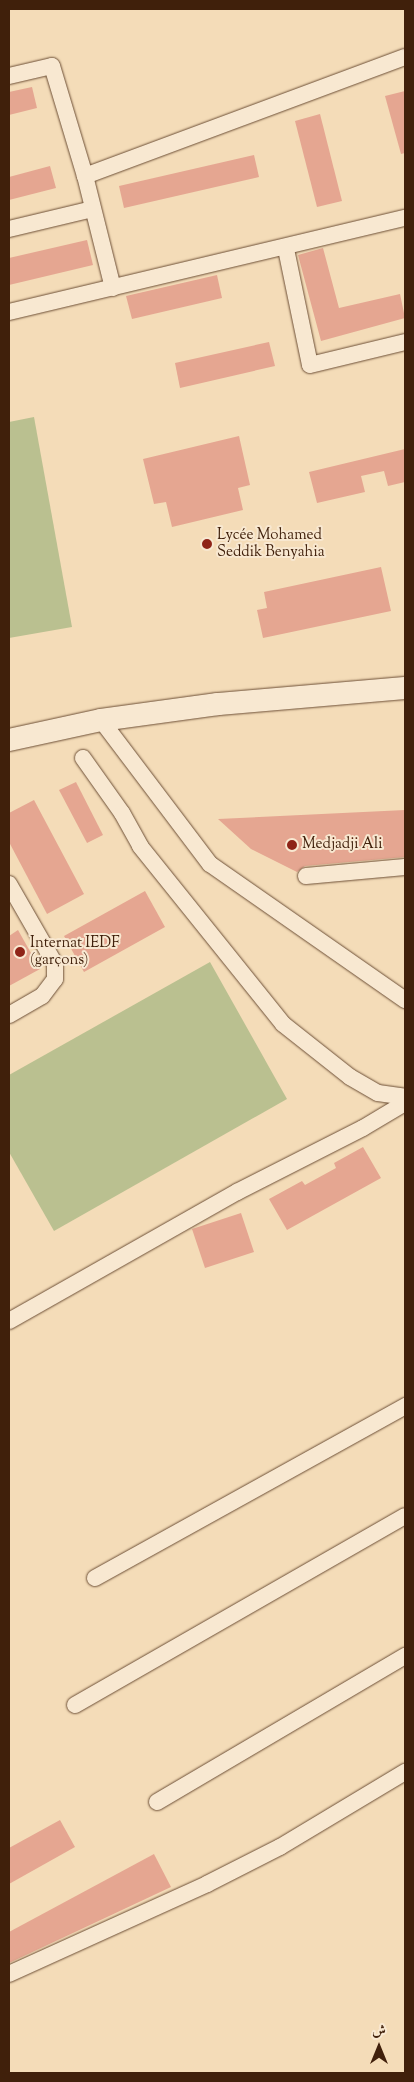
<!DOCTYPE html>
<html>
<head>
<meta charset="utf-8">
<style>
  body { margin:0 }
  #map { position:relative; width:414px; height:2082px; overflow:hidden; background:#f4dcb8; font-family:"Sorts Mill Goudy",Amiri,serif }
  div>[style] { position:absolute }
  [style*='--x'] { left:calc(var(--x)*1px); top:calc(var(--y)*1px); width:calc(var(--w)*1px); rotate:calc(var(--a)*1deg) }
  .green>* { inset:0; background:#bac090 }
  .building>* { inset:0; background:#e5a691 }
  .roads { filter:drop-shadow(0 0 1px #6d4f36) drop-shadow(0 0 1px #6d4f36) }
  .minor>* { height:16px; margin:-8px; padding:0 8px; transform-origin:8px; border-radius:8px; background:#f8e8d1 }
  .secondary>* { height:22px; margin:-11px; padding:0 11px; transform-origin:11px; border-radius:11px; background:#f8e8d1 }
  .dots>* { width:14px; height:14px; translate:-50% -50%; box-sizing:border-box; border:2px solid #f8e8d1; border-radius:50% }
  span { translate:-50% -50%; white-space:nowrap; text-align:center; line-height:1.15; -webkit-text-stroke:4px #f8e8d1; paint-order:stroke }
  .poi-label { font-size:15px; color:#40200b }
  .left { translate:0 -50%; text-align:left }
  .frame { position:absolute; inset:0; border:10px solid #40200b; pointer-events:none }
  .north { position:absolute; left:354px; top:2022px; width:50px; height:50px; -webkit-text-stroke:4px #f8e8d1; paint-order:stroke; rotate:0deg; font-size:14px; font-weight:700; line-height:20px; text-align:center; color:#40200b }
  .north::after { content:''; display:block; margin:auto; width:18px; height:22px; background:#40200b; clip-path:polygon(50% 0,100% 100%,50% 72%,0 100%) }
</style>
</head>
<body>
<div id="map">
  <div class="green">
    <div style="clip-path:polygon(34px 417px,72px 627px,9px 638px,9px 422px)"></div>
    <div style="clip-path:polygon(210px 962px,287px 1099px,54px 1231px,9px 1152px,9px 1075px)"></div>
  </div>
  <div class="building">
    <div style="clip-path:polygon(32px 87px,37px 108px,9px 115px,9px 92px)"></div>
    <div style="clip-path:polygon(405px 91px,405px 153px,401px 154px,385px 96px)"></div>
    <div style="clip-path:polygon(320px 114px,342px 201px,317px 207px,295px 121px)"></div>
    <div style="clip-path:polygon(254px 155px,259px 177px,124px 208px,119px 186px)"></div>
    <div style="clip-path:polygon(50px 166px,56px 188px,9px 200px,9px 177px)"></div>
    <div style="clip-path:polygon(87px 240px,93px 265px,9px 285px,9px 258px)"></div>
    <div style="clip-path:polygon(323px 248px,339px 308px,400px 294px,405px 318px,321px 341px,298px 255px)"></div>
    <div style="clip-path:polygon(217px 275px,222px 298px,132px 319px,126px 296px)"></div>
    <div style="clip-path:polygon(269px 342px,275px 366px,180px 388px,175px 363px)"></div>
    <div style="clip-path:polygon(239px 436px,250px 485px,238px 488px,243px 510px,172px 527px,166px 502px,154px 504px,143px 459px)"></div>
    <div style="clip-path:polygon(405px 449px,405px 482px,388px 486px,384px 471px,361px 476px,365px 492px,317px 503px,309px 472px)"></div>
    <div style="clip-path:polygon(381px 567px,391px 611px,263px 638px,257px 610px,267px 608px,264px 592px)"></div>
    <div style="clip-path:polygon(76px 782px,103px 835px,87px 843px,59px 790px)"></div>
    <div style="clip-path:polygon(34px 800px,84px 894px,47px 914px,9px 842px,9px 813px)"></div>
    <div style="clip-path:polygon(405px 810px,405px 857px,305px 866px,297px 872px,251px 849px,218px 819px)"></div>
    <div style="clip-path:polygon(145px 891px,165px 927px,84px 972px,64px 936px)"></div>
    <div style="clip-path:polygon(18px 930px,40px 969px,9px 986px,9px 936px)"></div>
    <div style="clip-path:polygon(363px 1147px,381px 1178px,287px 1230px,269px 1199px,302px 1181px,305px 1185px,336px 1168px,334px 1163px)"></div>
    <div style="clip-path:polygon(241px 1213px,254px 1252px,205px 1268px,192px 1229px)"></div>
    <div style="clip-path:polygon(60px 1820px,75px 1847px,9px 1884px,9px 1848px)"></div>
    <div style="clip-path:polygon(154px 1854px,171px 1887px,9px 1963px,9px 1932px)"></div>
  </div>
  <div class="roads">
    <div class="minor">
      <div style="--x:9;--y:76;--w:44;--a:-13.1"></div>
      <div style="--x:52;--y:66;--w:115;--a:73.3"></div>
      <div style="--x:9;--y:229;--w:86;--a:-13.4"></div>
      <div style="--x:286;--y:249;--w:118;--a:78.3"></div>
      <div style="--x:310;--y:365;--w:98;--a:-13.6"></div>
      <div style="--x:113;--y:288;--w:115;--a:-104"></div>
      <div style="--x:85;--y:176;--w:341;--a:-20.4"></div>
      <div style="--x:9;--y:312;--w:407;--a:-13.4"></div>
      <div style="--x:101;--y:720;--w:181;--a:52.9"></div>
      <div style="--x:210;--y:864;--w:238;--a:34.9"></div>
      <div style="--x:83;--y:758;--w:67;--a:54.7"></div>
      <div style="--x:122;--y:813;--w:38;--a:61"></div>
      <div style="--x:140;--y:846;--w:228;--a:51.2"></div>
      <div style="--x:283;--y:1024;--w:85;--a:38.3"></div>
      <div style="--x:350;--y:1077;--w:32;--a:30"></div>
      <div style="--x:378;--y:1093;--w:27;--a:8"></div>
      <div style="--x:306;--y:876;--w:99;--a:-5.2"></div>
      <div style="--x:9;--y:884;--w:92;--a:60.1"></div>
      <div style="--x:55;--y:964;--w:15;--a:90"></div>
      <div style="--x:55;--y:979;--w:21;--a:127"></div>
      <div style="--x:42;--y:996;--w:38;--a:150"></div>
      <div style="--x:9;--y:1321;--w:262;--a:-29.5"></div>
      <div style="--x:237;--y:1192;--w:141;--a:-26.9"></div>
      <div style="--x:363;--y:1128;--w:49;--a:-30.8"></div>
      <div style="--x:95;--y:1578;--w:355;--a:-29"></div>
      <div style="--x:75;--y:1705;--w:380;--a:-29.8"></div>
      <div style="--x:157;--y:1802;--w:288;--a:-30.5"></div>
      <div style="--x:9;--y:1974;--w:217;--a:-24.4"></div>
      <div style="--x:207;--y:1884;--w:82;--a:-26.9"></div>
      <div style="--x:280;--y:1847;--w:146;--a:-31"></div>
    </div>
    <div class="secondary">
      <div style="--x:9;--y:740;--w:94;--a:-12.3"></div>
      <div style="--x:101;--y:720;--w:118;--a:-7.8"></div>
      <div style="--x:218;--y:704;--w:188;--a:-4.9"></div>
    </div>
  </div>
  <div class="dots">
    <div style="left:207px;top:544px;background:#8f2418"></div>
    <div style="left:292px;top:845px;background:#8f2418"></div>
    <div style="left:20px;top:952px;background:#8f2418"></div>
  </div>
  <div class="poi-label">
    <span class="left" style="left:217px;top:544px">Lycée Mohamed<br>Seddik Benyahia</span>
    <span class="left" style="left:302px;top:845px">Medjadji Ali</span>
    <span class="left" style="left:30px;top:952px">Internat IEDF<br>(garçons)</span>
  </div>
  <div class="frame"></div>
  <div class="north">ش</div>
</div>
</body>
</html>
